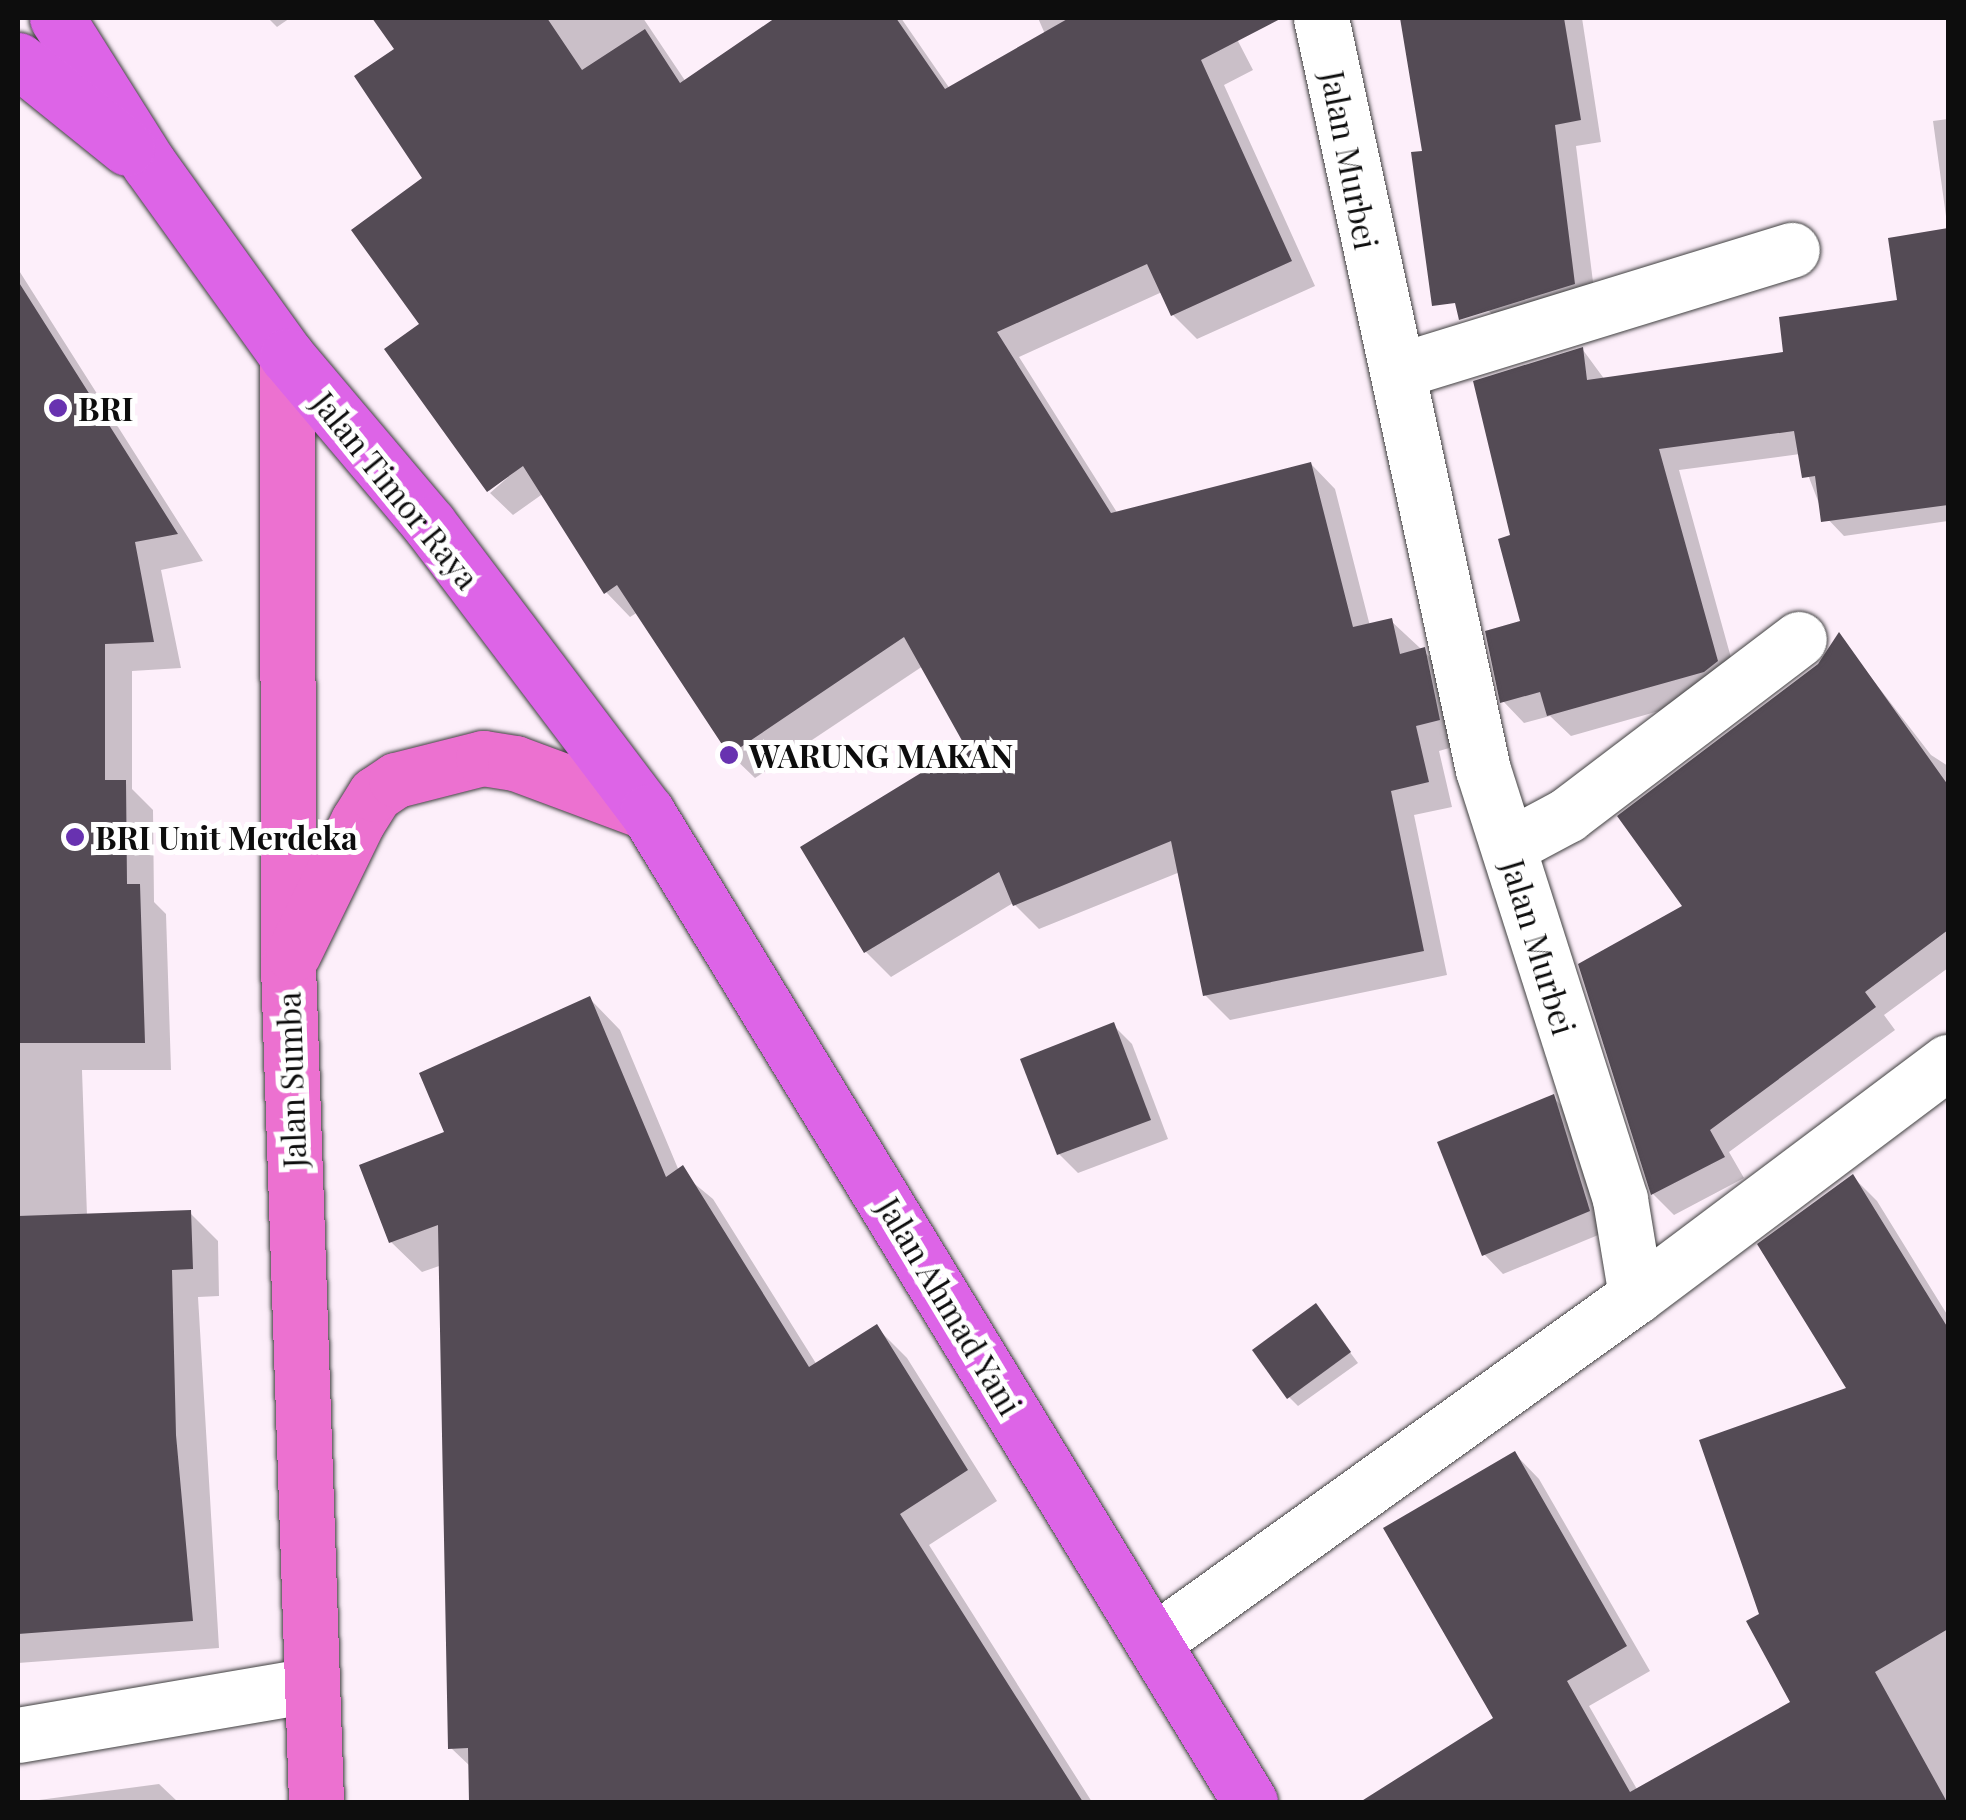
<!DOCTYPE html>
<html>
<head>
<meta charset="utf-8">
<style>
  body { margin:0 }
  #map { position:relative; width:1966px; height:1820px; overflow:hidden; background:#fdeffa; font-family:"Playfair Display",serif }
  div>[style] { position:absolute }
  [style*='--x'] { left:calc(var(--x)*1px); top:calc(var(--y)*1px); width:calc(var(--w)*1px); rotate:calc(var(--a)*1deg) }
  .shadow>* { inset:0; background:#0003 }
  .building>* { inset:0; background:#544b55 }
  .roads { filter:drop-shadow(0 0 2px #404040) drop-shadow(0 0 2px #404040) }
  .street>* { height:55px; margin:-27.5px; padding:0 27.5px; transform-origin:27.5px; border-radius:27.5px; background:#fff }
  .primary>* { height:55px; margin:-27.5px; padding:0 27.5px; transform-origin:27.5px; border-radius:27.5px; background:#ec71d0 }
  .highway>* { height:55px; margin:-27.5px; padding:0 27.5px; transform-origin:27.5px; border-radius:27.5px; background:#dd64e7 }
  .dots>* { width:28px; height:28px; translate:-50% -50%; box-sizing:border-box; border:5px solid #fff; border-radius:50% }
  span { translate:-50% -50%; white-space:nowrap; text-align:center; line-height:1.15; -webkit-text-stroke:10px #fff; paint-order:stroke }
  .street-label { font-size:32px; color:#0d0d0d }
  .poi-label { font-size:32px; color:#0d0d0d; font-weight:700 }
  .left { translate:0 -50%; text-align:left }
  .frame { position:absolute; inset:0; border:20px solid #0d0d0d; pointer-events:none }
</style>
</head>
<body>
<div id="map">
  <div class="shadow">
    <div style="clip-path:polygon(268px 18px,290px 18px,277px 27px)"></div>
    <div style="clip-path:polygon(375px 18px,643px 18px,686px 82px,780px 18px,901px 18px,950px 89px,1045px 34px,1038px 18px,1226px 18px,1253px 70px,1224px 85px,1315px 286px,1197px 339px,1173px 315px,1162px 292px,1019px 357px,1118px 514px,1311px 464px,1335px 489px,1370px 626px,1391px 621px,1449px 675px,1463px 744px,1439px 751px,1452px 807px,1414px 815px,1447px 975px,1230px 1020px,1205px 995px,1180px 872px,1039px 929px,1013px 903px,891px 977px,866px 952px,804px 848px,968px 747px,923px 666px,755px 778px,730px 754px,638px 612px,630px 617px,606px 592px,544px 493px,513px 515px,490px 493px,532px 456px,489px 491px,388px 350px,422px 325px,425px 179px,397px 50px)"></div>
    <div style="clip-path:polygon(1407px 18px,1582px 18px,1601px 142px,1576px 146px,1596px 306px,1511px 332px,1488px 310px)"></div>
    <div style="clip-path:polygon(1948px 119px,1948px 521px,1844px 536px,1823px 514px,1800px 454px,1679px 470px,1738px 683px,1726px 692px,1571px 736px,1550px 716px,1524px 723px,1503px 701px,1523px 622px,1513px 537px,1583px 350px,1605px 380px,1786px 354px,1900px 302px,1891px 240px,1948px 231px,1933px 121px)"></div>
    <div style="clip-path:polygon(18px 269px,203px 561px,161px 570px,181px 668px,132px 671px,132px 789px,153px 810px,154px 902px,166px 914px,171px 1070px,82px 1070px,87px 1216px,190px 1213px,218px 1241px,219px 1296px,198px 1297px,219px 1648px,18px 1663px)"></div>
    <div style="clip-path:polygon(1839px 636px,1931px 755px,1948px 766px,1948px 968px,1884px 1015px,1895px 1030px,1729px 1152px,1744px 1178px,1674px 1215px,1653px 1194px,1686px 907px)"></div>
    <div style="clip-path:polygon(590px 999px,620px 1030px,679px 1171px,713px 1199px,817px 1365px,876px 1327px,907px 1358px,997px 1501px,929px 1545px,1092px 1802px,471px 1802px,471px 1767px,451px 1748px,442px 1265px,422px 1272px,391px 1242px,448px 1133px)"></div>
    <div style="clip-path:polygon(1113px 1025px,1132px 1044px,1168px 1139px,1078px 1173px,1059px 1154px)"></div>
    <div style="clip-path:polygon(1553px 1097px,1572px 1117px,1608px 1231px,1503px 1274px,1484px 1254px)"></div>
    <div style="clip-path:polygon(1853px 1177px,1877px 1201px,1948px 1316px,1948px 1802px,1365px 1802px,1496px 1719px,1515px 1454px,1539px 1479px,1650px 1671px,1589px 1706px,1638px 1791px,1793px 1703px,1762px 1615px,1850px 1390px)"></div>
    <div style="clip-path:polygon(1316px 1307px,1358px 1363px,1298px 1406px,1289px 1397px)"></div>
    <div style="clip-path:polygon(159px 1784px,178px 1802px,24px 1802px)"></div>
  </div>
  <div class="building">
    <div style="clip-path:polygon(372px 18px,547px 18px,582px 70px,645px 29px,680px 83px,775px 18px,896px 18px,945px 89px,1069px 18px,1282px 18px,1201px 60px,1292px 261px,1171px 316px,1147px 264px,997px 332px,1111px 513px,1311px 462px,1353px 627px,1392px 618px,1400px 654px,1425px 647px,1440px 720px,1416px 726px,1429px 782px,1391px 791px,1424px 951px,1203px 996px,1171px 841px,1013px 906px,999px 872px,864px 953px,800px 847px,965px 746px,904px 637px,729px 755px,617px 585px,604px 594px,523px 466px,487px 492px,384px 349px,419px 324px,351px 230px,422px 178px,354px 76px,394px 49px)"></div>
    <div style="clip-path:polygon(1400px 18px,1564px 18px,1581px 120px,1555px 125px,1575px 284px,1459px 320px,1455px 303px,1432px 306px,1411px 152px,1422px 151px)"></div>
    <div style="clip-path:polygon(1948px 228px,1948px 505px,1821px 522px,1815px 476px,1802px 478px,1794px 431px,1659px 449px,1718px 661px,1704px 672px,1547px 716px,1540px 692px,1500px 703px,1485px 631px,1520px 621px,1498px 539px,1510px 535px,1473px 381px,1583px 347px,1587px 380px,1783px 352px,1779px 317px,1897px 300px,1888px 238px)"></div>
    <div style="clip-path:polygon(18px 281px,178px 534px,135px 542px,154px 642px,105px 644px,105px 780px,126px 780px,127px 884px,140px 884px,145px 1043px,18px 1043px)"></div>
    <div style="clip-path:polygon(1839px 632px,1948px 785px,1948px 930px,1865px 992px,1876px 1007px,1710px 1130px,1725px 1157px,1651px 1195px,1578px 964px,1682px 906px,1617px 816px,1818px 664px)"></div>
    <div style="clip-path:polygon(590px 996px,666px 1177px,683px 1165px,809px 1367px,877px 1324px,968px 1470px,900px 1514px,1083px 1802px,469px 1802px,468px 1748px,448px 1749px,438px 1225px,389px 1243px,359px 1165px,444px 1132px,419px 1073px)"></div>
    <div style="clip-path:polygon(1114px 1022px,1151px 1120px,1057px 1155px,1020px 1059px)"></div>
    <div style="clip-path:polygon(1554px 1094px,1590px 1211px,1482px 1256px,1437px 1142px)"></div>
    <div style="clip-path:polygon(1853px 1174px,1948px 1328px,1948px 1629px,1875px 1672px,1947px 1802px,1360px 1802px,1493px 1718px,1383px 1528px,1515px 1451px,1627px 1646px,1567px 1681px,1630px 1792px,1790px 1702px,1746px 1621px,1759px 1614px,1699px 1440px,1846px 1388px,1757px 1244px)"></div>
    <div style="clip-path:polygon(191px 1210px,193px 1269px,172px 1270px,176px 1435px,193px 1621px,18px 1634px,18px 1216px)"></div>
    <div style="clip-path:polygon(1316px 1303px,1351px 1352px,1287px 1399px,1252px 1350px)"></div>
  </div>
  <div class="roads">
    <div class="street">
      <div style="--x:1398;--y:371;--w:412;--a:-17.1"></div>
      <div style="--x:1509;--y:846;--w:66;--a:-28.1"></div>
      <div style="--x:1567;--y:815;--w:291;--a:-37.2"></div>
      <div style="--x:1636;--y:1296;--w:390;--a:-36.9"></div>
      <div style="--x:1155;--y:1641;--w:592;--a:-35.65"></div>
      <div style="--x:1636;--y:1296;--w:98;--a:-99.4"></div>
      <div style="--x:1620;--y:1199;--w:450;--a:-107.7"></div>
      <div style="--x:1483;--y:770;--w:769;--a:-102.16"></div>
      <div style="--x:18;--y:1735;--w:297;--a:-9.7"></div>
    </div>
    <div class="primary">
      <div style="--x:287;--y:356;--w:610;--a:89.91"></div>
      <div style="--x:288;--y:966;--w:836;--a:88.08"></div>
      <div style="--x:293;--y:954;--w:148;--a:-64"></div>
      <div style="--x:358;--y:821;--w:32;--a:-58"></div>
      <div style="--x:375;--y:794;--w:25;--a:-34"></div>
      <div style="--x:396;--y:780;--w:90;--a:-14.2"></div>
      <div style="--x:483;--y:758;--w:32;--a:9"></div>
      <div style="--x:515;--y:763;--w:141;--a:20.4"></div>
    </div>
    <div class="highway">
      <div style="--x:57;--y:18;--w:173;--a:57.8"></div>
      <div style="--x:149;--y:164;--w:236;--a:54.3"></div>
      <div style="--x:287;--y:356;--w:220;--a:49.8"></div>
      <div style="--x:429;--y:524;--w:361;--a:52.9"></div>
      <div style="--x:647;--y:812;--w:1159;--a:58.65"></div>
      <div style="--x:18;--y:60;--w:140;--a:38.9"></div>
    </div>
  </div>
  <div class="dots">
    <div style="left:58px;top:408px;background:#6832b0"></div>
    <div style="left:729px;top:755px;background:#6832b0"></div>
    <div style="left:75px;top:837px;background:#6832b0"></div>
  </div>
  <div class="street-label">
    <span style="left:1350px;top:160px;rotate:79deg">Jalan Murbei</span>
    <span style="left:396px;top:490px;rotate:51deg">Jalan Timor Raya</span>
    <span style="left:1539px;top:947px;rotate:73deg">Jalan Murbei</span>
    <span style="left:291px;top:1080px;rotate:-92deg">Jalan Sumba</span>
    <span style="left:950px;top:1306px;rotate:59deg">Jalan Ahmad Yani</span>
  </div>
  <div class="poi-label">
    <span class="left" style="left:78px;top:408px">BRI</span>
    <span class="left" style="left:749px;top:755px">WARUNG MAKAN</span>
    <span class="left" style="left:95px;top:837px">BRI Unit Merdeka</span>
  </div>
  <div class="frame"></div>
</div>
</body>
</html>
